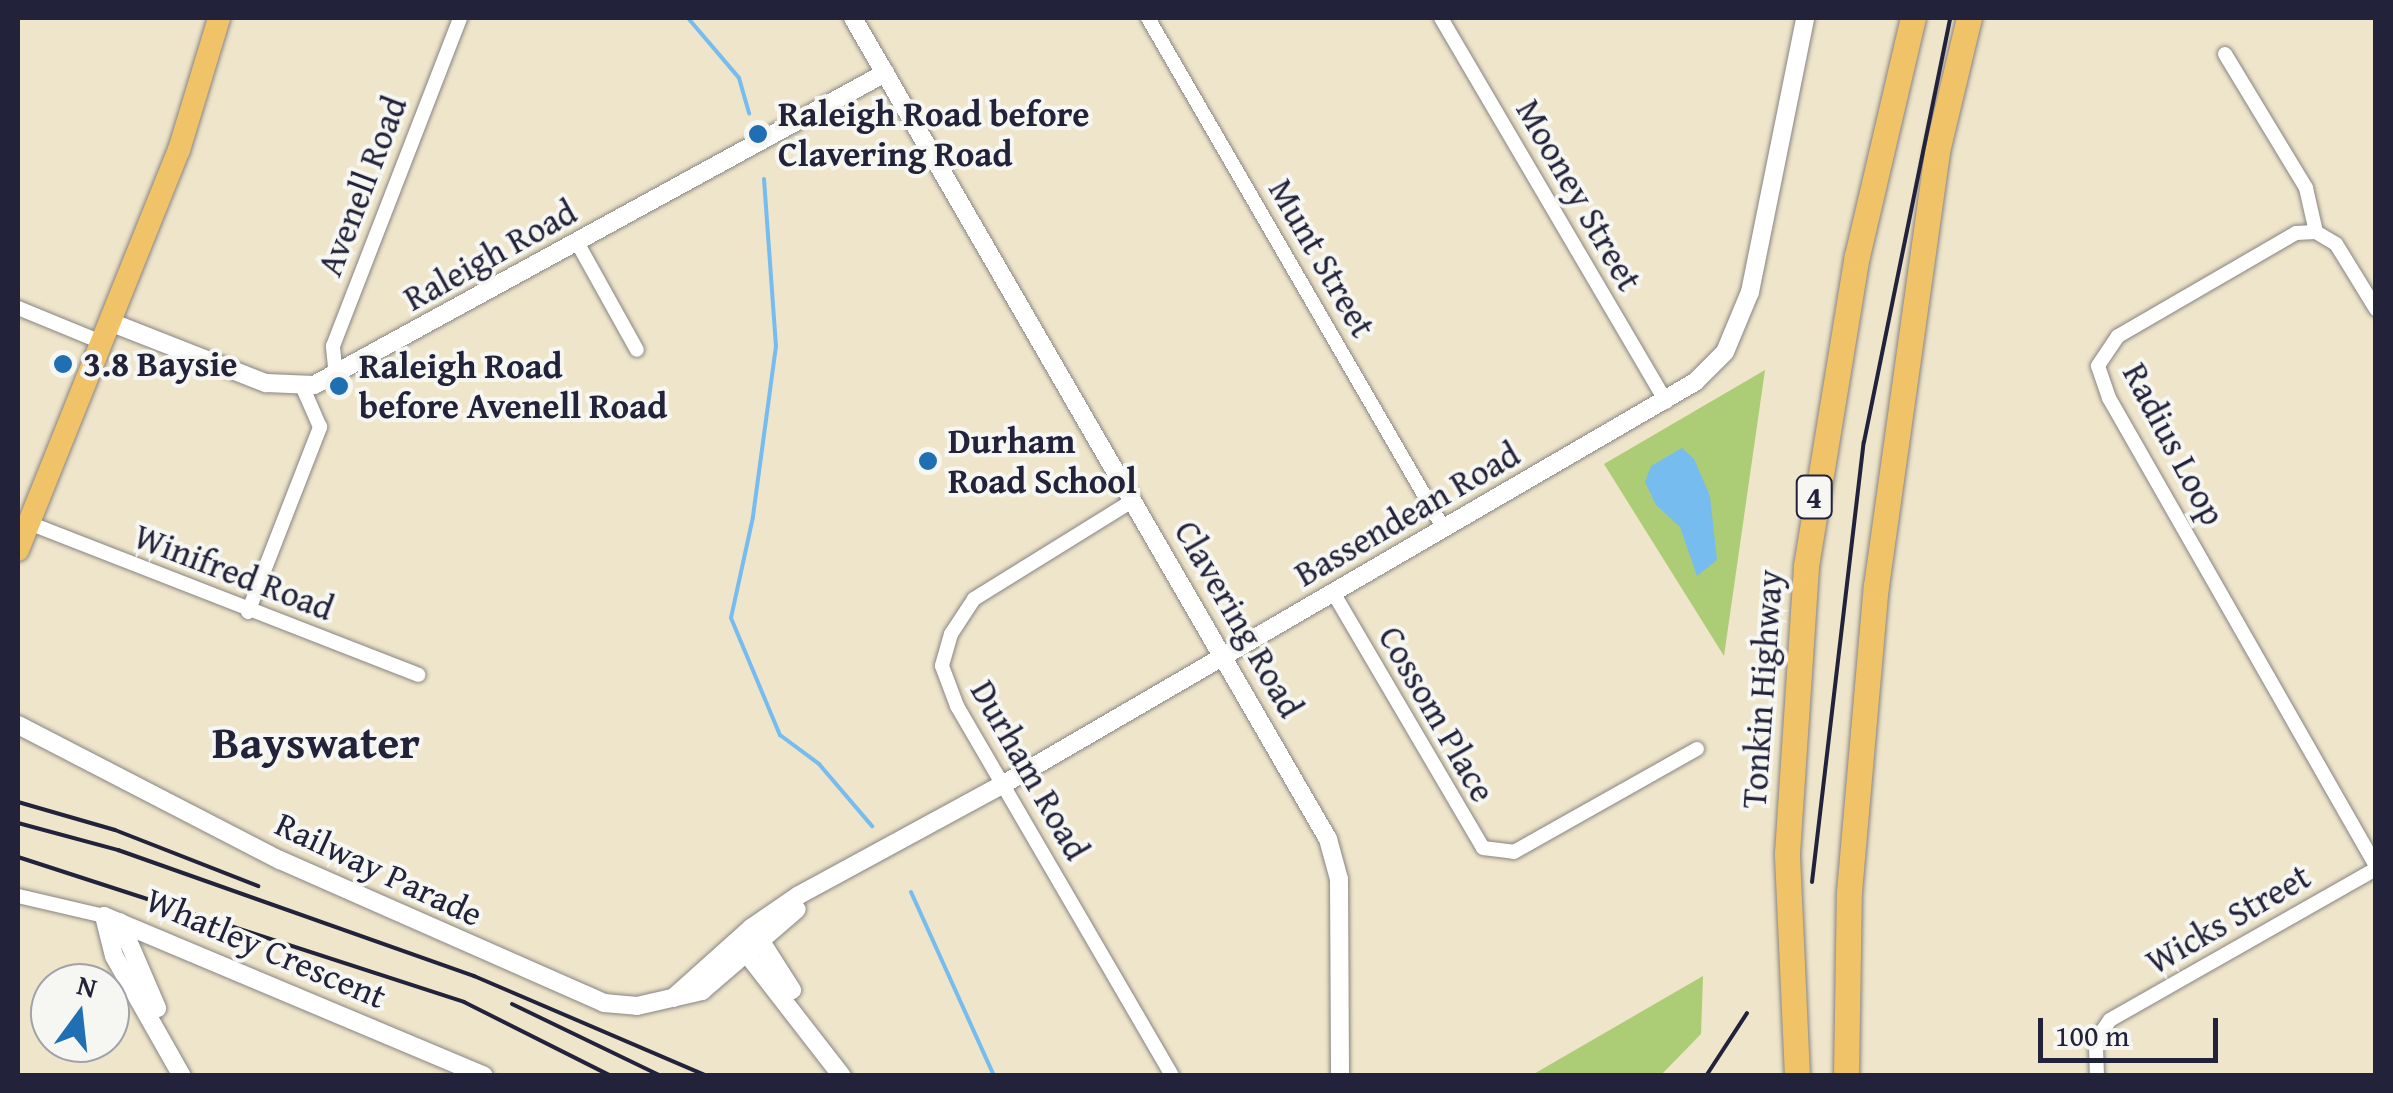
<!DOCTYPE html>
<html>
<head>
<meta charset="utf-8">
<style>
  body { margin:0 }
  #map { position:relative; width:2393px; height:1093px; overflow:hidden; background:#eee5ca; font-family:"Gentium Book Plus",serif }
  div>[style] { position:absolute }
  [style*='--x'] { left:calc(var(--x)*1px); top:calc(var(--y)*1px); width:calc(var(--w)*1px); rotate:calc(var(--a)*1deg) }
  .green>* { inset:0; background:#accd75 }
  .water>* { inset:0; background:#77bcee }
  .stream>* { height:4px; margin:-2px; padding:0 2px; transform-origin:2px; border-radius:2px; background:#77bcee }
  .roads { filter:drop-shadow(0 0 2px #888482) drop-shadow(0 0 2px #888482) }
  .minor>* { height:14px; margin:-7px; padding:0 7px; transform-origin:7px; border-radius:7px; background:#fff }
  .tertiary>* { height:18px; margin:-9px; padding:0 9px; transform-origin:9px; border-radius:9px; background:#fff }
  .primary>* { height:22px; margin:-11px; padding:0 11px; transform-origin:11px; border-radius:11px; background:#f1c369 }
  .motorway>* { height:25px; margin:-12.5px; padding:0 12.5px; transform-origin:12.5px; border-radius:12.5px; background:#f1c369 }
  .rail>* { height:4px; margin:-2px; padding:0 2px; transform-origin:2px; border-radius:2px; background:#22223b }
  .dots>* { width:28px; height:28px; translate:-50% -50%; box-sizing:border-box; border:5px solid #f6f6f2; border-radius:50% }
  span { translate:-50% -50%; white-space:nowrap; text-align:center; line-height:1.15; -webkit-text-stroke:8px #f6f6f2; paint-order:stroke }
  .shield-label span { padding:2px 8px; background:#f6f6f2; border:2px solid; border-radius:8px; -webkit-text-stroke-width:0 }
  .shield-label { font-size:32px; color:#22223b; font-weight:700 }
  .poi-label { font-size:35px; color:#22223b; font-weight:700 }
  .left { translate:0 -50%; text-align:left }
  .street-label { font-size:35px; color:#22223b }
  .district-label { font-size:45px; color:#22223b; font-weight:700 }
  .frame { position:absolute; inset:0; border:20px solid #22223b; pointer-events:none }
  .north { position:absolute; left:30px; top:963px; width:100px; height:100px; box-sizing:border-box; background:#f6f6f2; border:2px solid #a1a1a9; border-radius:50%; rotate:15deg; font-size:28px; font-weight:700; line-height:40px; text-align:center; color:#22223b }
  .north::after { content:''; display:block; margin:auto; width:35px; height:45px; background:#1f6fb2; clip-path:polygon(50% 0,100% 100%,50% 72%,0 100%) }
  .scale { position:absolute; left:2038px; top:1018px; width:180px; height:45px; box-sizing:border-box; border:5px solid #22223b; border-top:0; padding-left:12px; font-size:30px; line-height:35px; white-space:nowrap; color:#22223b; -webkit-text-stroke:8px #f6f6f2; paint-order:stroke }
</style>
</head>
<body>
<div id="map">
  <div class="green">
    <div style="clip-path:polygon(1765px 370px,1724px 656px,1604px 464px)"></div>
    <div style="clip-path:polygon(1703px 976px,1701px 1034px,1661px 1075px,1532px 1075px)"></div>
  </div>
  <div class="water">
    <div style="clip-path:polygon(1682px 448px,1694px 459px,1710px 496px,1717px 560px,1697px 576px,1680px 527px,1656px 505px,1645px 482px,1651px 466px)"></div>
  </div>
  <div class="stream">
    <div style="--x:688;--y:18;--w:79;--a:49.6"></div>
    <div style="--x:739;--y:78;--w:37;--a:74"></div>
    <div style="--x:764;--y:179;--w:167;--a:85.9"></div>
    <div style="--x:776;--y:346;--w:173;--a:97.7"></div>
    <div style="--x:753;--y:517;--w:103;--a:102.3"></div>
    <div style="--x:731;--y:618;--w:127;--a:67.3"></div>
    <div style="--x:780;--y:735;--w:49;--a:36.6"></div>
    <div style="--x:819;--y:764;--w:82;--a:49.5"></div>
    <div style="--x:911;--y:892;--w:202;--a:65.7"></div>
  </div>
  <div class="roads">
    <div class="minor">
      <div style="--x:1148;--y:18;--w:591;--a:59.92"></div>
      <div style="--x:1441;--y:18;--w:445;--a:59.6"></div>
      <div style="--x:2225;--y:54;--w:157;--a:58.8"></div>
      <div style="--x:2306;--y:188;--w:45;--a:77.2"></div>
      <div style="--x:578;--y:244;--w:121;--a:60.9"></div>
      <div style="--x:18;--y:308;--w:90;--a:22.3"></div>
      <div style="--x:2376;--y:309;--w:76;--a:-121.6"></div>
      <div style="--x:2336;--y:244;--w:23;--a:-149"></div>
      <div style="--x:2316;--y:232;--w:20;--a:177"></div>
      <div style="--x:2296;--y:233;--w:206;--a:149.9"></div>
      <div style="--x:2118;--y:336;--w:36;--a:124"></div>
      <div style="--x:2098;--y:366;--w:34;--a:71"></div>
      <div style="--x:2109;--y:398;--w:539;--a:60.29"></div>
      <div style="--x:336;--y:376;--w:30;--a:-96"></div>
      <div style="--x:333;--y:346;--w:352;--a:-68.8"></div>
      <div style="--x:1132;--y:501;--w:186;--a:148.2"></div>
      <div style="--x:974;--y:599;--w:42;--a:123.3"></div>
      <div style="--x:951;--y:634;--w:33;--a:106"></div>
      <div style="--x:942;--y:666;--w:43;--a:69.4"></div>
      <div style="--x:957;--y:706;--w:428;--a:59.8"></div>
      <div style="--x:29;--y:523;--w:418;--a:21.3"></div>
      <div style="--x:1334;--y:594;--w:294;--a:59.6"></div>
      <div style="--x:1483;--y:848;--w:31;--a:7"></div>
      <div style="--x:1514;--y:852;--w:210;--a:-29.4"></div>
      <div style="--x:248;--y:612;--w:199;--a:-68.7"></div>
      <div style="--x:320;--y:427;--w:43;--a:-113.6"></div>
      <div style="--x:18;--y:896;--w:88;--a:13.1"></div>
      <div style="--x:2097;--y:1076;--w:36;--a:-92"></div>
      <div style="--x:2096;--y:1040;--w:24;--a:-55"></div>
      <div style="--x:2110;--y:1020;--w:306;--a:-29.6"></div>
    </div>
    <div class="tertiary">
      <div style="--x:853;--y:18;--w:949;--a:59.95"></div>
      <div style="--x:1328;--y:839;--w:41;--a:74.6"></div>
      <div style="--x:1339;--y:879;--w:197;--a:89.7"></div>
      <div style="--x:110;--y:322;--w:168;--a:21.4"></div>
      <div style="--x:266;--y:383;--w:48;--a:2.4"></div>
      <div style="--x:314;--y:385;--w:651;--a:-28.65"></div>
      <div style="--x:18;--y:725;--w:295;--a:27.3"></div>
      <div style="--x:280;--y:860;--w:354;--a:23.8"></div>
      <div style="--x:604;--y:1003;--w:33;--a:5"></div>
      <div style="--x:637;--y:1006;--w:67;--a:-13"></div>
      <div style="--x:702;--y:991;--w:125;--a:-40.8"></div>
      <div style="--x:104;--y:916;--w:412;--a:22.8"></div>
      <div style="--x:104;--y:916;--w:41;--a:76"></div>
      <div style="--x:114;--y:956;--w:138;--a:60.5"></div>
      <div style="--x:120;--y:922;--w:94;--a:66.7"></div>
      <div style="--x:755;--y:932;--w:69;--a:57.5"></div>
      <div style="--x:741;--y:946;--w:165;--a:52.2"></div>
      <div style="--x:673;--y:998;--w:105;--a:-41.9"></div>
      <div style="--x:751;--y:928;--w:58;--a:-34.5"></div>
      <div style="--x:799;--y:895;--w:231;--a:-28.5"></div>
      <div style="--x:1002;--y:785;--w:802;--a:-30.18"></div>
      <div style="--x:1695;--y:382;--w:42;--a:-45"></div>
      <div style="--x:1725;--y:352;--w:65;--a:-67.4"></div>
      <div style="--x:1750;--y:292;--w:279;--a:-78.6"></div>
    </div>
    <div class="primary">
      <div style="--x:18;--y:550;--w:431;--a:-68.1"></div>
      <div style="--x:179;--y:150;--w:138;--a:-73.1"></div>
    </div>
    <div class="motorway">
      <div style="--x:1797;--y:1076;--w:223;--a:-92.6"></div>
      <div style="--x:1787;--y:853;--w:288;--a:-86.2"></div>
      <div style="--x:1806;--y:566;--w:314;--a:-80.7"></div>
      <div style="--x:1857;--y:256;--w:244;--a:-76.8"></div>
      <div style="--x:1846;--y:1076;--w:184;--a:-89.1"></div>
      <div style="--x:1849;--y:892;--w:307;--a:-85"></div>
      <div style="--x:1876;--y:586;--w:439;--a:-82"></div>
      <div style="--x:1937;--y:151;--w:137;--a:-76.5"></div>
    </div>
  </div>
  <div class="rail">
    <div style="--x:18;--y:802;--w:101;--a:16.1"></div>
    <div style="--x:115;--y:830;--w:154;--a:21.4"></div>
    <div style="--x:18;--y:823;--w:104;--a:15.1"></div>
    <div style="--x:118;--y:850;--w:378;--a:19.5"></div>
    <div style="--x:474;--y:976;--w:254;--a:23.2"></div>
    <div style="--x:18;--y:857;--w:469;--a:18"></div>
    <div style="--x:464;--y:1002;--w:165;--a:26.7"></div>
    <div style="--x:1812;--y:882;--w:443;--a:-83.3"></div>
    <div style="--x:1864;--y:442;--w:433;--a:-78.5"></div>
    <div style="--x:512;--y:1004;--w:165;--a:25.8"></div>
    <div style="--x:1706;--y:1076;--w:75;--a:-56.9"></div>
  </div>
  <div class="dots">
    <div style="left:758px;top:134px;background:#1f6fb2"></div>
    <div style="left:63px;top:364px;background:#1f6fb2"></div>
    <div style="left:339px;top:386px;background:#1f6fb2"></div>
    <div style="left:928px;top:461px;background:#1f6fb2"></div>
  </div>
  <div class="shield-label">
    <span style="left:1814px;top:497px">4</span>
  </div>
  <div class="poi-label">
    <span class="left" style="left:778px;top:134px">Raleigh Road before<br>Clavering Road</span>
    <span class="left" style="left:83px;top:364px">3.8 Baysie</span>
    <span class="left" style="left:359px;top:386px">Raleigh Road<br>before Avenell Road</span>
    <span class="left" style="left:948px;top:461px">Durham<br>Road School</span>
  </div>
  <div class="street-label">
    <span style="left:362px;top:186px;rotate:-69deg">Avenell Road</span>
    <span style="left:1579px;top:195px;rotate:60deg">Mooney Street</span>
    <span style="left:490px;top:255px;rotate:-29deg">Raleigh Road</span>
    <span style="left:1322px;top:258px;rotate:60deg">Munt Street</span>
    <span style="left:2174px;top:444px;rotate:62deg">Radius Loop</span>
    <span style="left:1407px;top:514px;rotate:-30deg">Bassendean Road</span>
    <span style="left:234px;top:572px;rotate:21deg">Winifred Road</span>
    <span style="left:1239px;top:619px;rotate:60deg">Clavering Road</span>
    <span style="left:1762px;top:689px;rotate:-86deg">Tonkin Highway</span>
    <span style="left:1437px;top:714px;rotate:60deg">Cossom Place</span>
    <span style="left:1030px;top:770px;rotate:60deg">Durham Road</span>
    <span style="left:379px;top:869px;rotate:25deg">Railway Parade</span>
    <span style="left:2228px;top:919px;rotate:-30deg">Wicks Street</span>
    <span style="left:266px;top:948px;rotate:23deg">Whatley Crescent</span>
  </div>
  <div class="district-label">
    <span style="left:316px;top:742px">Bayswater</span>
  </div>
  <div class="frame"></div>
  <div class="north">N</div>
  <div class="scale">100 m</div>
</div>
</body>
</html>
